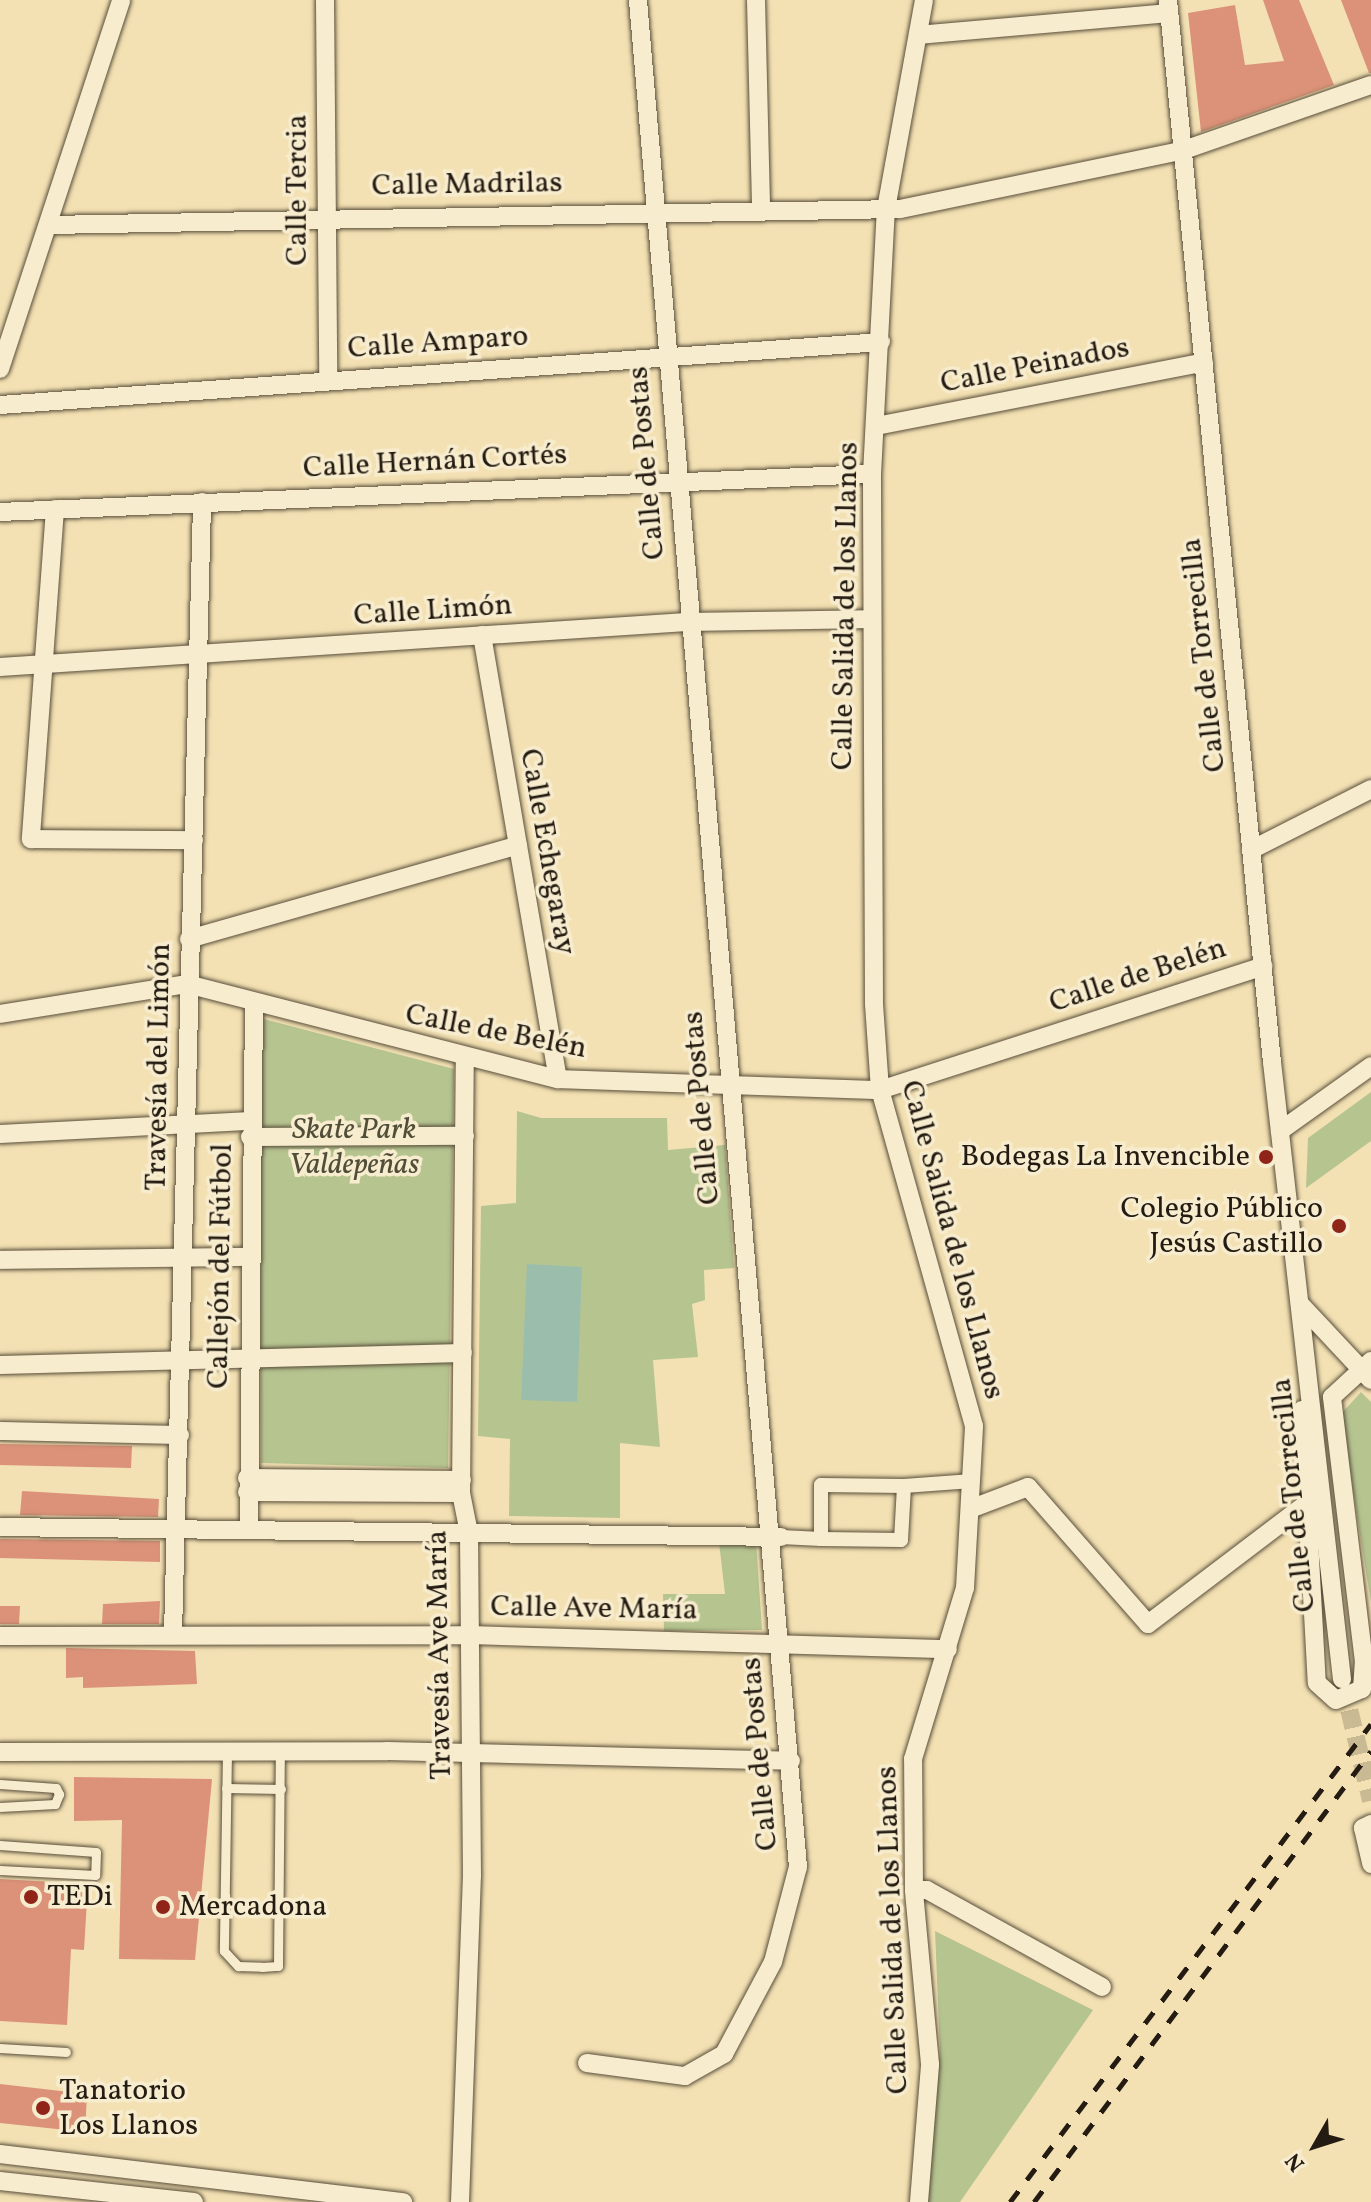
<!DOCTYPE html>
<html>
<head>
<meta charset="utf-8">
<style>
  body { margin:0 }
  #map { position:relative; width:1371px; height:2202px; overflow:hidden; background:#f3e1b3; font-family:Vollkorn,serif }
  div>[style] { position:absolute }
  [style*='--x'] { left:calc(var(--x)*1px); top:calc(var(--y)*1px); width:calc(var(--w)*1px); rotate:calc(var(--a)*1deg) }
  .green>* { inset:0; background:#b6c490 }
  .water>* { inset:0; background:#9bbeac }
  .building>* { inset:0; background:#db9279 }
  .minor-tunnel>* { height:18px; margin-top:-9px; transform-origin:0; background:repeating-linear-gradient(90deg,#caba93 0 18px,transparent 0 27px) }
  .roads { filter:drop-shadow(0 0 2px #584d3a) drop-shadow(0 0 2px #584d3a) }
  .service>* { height:9px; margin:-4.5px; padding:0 4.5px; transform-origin:4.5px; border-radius:4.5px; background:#f7ecce }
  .pedestrian>* { height:14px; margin:-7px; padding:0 7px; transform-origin:7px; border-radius:7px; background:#f7ecce }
  .minor>* { height:18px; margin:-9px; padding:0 9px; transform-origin:9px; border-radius:9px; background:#f7ecce }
  .rail>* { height:5px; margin-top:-2.5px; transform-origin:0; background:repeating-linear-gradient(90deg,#241c12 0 14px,transparent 0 28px) }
  .dots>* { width:22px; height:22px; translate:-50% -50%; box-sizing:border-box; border:4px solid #f7ecce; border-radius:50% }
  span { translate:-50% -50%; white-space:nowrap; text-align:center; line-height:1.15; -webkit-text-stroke:7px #f7ecce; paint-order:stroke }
  .street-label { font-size:30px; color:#241c12 }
  .park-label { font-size:30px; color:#504e38; font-style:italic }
  .poi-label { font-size:30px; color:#241c12 }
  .right { translate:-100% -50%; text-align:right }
  .left { translate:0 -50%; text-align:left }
  .north { position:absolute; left:1275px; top:2106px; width:80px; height:80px; -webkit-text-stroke:6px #f7ecce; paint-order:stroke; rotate:231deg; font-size:22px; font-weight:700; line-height:32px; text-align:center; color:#241c12 }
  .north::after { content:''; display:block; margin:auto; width:28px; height:36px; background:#241c12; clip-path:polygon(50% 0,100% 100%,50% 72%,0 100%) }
</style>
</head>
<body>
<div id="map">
  <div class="green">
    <div style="clip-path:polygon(260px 1018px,454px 1069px,448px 1468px,261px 1463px)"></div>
    <div style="clip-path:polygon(1371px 1092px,1371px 1141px,1306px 1188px,1308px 1138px)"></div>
    <div style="clip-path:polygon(517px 1111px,541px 1118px,667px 1118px,668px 1150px,725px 1145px,734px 1268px,704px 1270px,705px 1300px,692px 1304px,698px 1357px,653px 1360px,660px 1447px,620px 1443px,620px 1518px,509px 1516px,510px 1439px,478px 1436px,481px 1206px,516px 1203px)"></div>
    <div style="clip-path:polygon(1361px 1392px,1371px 1402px,1371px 1603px,1341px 1414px)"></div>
    <div style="clip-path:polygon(756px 1540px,762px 1630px,664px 1631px,663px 1594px,725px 1594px,719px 1542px)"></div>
    <div style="clip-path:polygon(935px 1931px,1093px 2010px,960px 2202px,924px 2202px,940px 2051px)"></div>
  </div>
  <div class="water">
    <div style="clip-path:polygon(527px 1264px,582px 1267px,577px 1402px,521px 1400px)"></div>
  </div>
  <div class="building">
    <div style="clip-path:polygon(1263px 0,1299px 0,1334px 85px,1201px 132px,1188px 13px,1235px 5px,1245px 65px,1284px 61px)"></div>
    <div style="clip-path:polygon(1341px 0,1371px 0,1371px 73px,1369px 73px)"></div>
    <div style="clip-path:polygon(0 1444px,132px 1446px,131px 1468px,0 1465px)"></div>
    <div style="clip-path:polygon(22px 1491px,159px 1499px,158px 1517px,20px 1515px)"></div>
    <div style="clip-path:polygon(0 1539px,160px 1541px,160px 1562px,0 1558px)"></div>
    <div style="clip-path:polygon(160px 1601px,159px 1624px,102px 1624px,103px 1604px)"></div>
    <div style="clip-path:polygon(0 1606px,20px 1606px,19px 1624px,0 1624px)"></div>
    <div style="clip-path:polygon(66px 1648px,195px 1651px,197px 1684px,83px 1688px,83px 1677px,66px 1678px)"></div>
    <div style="clip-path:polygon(74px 1777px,212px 1779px,195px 1960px,119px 1959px,122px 1820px,74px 1821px)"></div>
    <div style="clip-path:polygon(0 1879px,88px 1884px,84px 1950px,71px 1949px,67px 2025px,0 2021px)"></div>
    <div style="clip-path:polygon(0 2084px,87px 2094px,85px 2132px,0 2123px)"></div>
  </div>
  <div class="minor-tunnel">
    <div style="--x:1343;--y:1684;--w:120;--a:76.5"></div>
  </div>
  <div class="roads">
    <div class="service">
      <div style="--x:227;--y:1751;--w:200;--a:90.9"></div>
      <div style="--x:224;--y:1951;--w:21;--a:47"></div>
      <div style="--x:238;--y:1966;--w:24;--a:2"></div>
      <div style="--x:262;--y:1967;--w:16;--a:-4"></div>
      <div style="--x:278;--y:1966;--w:215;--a:-89.5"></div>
      <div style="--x:0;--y:1784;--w:56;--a:4.1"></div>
      <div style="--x:56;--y:1788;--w:7;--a:63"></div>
      <div style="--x:59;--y:1794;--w:11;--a:112"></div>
      <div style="--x:55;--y:1804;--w:55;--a:176.9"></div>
      <div style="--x:226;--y:1788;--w:55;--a:1"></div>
      <div style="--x:0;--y:1845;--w:96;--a:4.2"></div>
      <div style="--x:96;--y:1852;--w:23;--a:92"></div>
      <div style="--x:95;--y:1875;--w:95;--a:-177"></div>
      <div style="--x:0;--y:2048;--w:66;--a:3.5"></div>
    </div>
    <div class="pedestrian">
      <div style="--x:904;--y:1486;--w:68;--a:-4.2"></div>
      <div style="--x:781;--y:1537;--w:40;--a:2.9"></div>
      <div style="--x:821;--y:1539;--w:80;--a:0.7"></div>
      <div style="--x:901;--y:1540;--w:54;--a:-86.8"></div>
      <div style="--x:904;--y:1486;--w:83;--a:-179.3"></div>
      <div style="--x:821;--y:1485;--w:54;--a:90"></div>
    </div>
    <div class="minor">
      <div style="--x:325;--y:0;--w:379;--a:89.5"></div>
      <div style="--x:756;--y:0;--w:210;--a:88.6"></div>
      <div style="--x:1168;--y:0;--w:1067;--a:84.41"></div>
      <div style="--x:1272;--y:1062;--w:621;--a:83.53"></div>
      <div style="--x:918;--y:35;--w:252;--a:-5"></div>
      <div style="--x:49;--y:225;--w:851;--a:-1.08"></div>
      <div style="--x:900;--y:209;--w:287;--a:-11.7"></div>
      <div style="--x:1181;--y:151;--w:201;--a:-19.2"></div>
      <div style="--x:0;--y:369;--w:388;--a:-71.8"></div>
      <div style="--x:0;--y:405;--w:883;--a:-4.09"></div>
      <div style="--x:876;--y:426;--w:334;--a:-11"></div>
      <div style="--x:55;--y:509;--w:331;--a:94.2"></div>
      <div style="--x:31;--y:839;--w:163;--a:0.4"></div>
      <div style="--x:0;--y:512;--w:873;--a:-2.5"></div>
      <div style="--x:482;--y:635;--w:450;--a:80.3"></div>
      <div style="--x:0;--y:667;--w:688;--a:-3.75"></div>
      <div style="--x:687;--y:622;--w:183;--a:-0.9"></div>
      <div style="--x:1251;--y:850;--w:135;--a:-26.9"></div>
      <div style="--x:189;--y:939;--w:342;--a:-15.9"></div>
      <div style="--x:0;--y:1014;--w:189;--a:-9.1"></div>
      <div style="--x:187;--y:984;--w:383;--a:14.4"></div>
      <div style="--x:558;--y:1079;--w:322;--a:2"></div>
      <div style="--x:880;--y:1090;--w:403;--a:-17.9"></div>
      <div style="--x:1280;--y:1131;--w:112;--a:-35.5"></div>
      <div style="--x:0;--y:1134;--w:251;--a:-3"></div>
      <div style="--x:250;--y:1137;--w:215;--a:-0.3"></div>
      <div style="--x:0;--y:1260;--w:247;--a:-0.7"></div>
      <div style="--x:1300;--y:1304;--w:104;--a:46.9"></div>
      <div style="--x:0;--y:1365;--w:463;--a:-1.5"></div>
      <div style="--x:1302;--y:1410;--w:273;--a:86.9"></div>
      <div style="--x:1317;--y:1683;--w:25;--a:42"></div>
      <div style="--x:1336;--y:1700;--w:28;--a:-23"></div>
      <div style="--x:1362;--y:1689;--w:27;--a:-86"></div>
      <div style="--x:1364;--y:1662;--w:267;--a:-96.9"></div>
      <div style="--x:1332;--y:1397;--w:53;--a:-42.7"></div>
      <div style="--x:0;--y:1431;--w:180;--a:1.3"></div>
      <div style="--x:247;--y:1478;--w:215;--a:0.5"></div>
      <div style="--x:247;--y:1492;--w:214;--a:0.3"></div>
      <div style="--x:970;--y:1509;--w:62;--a:-20.8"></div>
      <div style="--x:1028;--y:1487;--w:182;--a:48.8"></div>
      <div style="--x:1148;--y:1624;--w:198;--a:-37.2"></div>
      <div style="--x:0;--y:1527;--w:781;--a:0.73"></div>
      <div style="--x:249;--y:1530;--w:528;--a:-89.46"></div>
      <div style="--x:173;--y:1634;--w:1132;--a:-88.53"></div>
      <div style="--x:0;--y:1636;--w:470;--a:-0.1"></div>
      <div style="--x:470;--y:1635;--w:478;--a:1.7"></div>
      <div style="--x:0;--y:1752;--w:387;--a:-0.1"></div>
      <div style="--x:387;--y:1751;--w:404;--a:1.4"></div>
      <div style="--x:1371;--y:1824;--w:9;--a:153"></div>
      <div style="--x:1363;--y:1828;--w:37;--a:77"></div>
      <div style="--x:914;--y:1890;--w:13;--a:0"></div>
      <div style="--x:927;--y:1890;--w:200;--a:29"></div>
      <div style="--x:587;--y:2063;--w:99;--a:7.6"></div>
      <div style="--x:685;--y:2076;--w:45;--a:-29.4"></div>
      <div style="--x:724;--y:2054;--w:104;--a:-62"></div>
      <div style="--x:773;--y:1962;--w:98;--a:-75.3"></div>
      <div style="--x:798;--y:1867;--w:1874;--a:-94.9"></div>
      <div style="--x:0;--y:2154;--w:406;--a:6.8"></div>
      <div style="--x:0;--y:2181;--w:195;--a:6.2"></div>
      <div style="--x:460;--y:2202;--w:326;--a:-87.9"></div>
      <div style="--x:472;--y:1876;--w:343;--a:-90.5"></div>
      <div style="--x:469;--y:1533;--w:41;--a:-101.3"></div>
      <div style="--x:461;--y:1493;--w:433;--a:-89.5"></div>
      <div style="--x:919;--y:2202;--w:138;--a:-85.4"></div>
      <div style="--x:930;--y:2064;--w:175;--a:-95.3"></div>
      <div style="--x:914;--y:1890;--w:131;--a:-90.4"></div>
      <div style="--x:913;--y:1759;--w:179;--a:-73.1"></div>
      <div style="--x:965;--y:1588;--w:162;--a:-86.8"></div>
      <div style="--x:974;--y:1426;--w:349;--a:-105.6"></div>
      <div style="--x:880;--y:1090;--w:86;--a:-94"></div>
      <div style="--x:874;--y:1004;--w:530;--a:-90.22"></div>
      <div style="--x:872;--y:474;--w:265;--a:-87"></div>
      <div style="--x:886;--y:209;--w:212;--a:-79.7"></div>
    </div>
  </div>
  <div class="rail">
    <div style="--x:1010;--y:2202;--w:599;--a:-52.94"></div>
    <div style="--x:1034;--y:2202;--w:563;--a:-53.23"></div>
  </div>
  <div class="dots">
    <div style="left:1266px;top:1157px;background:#8f2418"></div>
    <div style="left:1339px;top:1226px;background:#8f2418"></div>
    <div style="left:31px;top:1897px;background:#8f2418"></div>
    <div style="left:163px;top:1907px;background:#8f2418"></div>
    <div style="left:43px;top:2108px;background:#8f2418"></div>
  </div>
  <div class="street-label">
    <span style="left:467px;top:185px;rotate:-1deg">Calle Madrilas</span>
    <span style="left:298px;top:190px;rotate:-90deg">Calle Tercia</span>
    <span style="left:438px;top:343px;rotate:-4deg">Calle Amparo</span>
    <span style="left:1035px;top:366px;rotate:-11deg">Calle Peinados</span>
    <span style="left:435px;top:462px;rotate:-3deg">Calle Hernán Cortés</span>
    <span style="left:647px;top:463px;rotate:-95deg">Calle de Postas</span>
    <span style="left:846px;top:606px;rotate:-89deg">Calle Salida de los Llanos</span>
    <span style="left:433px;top:611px;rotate:-4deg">Calle Limón</span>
    <span style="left:1204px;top:655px;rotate:-96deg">Calle de Torrecilla</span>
    <span style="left:547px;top:852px;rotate:80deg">Calle Echegaray</span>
    <span style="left:1138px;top:976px;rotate:-18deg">Calle de Belén</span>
    <span style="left:496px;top:1032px;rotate:11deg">Calle de Belén</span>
    <span style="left:159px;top:1067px;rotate:-89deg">Travesía del Limón</span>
    <span style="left:702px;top:1108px;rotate:-95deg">Calle de Postas</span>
    <span style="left:952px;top:1240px;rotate:75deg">Calle Salida de los Llanos</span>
    <span style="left:221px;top:1266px;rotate:-89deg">Callejón del Fútbol</span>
    <span style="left:1294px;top:1495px;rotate:-96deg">Calle de Torrecilla</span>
    <span style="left:594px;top:1609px;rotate:1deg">Calle Ave María</span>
    <span style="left:440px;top:1655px;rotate:-91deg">Travesía Ave María</span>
    <span style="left:760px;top:1754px;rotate:-95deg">Calle de Postas</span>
    <span style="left:893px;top:1930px;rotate:-92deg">Calle Salida de los Llanos</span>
  </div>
  <div class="park-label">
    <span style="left:354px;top:1147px">Skate Park<br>Valdepeñas</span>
  </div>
  <div class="poi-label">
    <span class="right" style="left:1250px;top:1157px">Bodegas La Invencible</span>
    <span class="right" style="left:1323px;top:1226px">Colegio Público<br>Jesús Castillo</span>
    <span class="left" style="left:47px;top:1897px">TEDi</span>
    <span class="left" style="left:179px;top:1907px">Mercadona</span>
    <span class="left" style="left:59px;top:2108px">Tanatorio<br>Los Llanos</span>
  </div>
  <div class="north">N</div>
</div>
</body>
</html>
